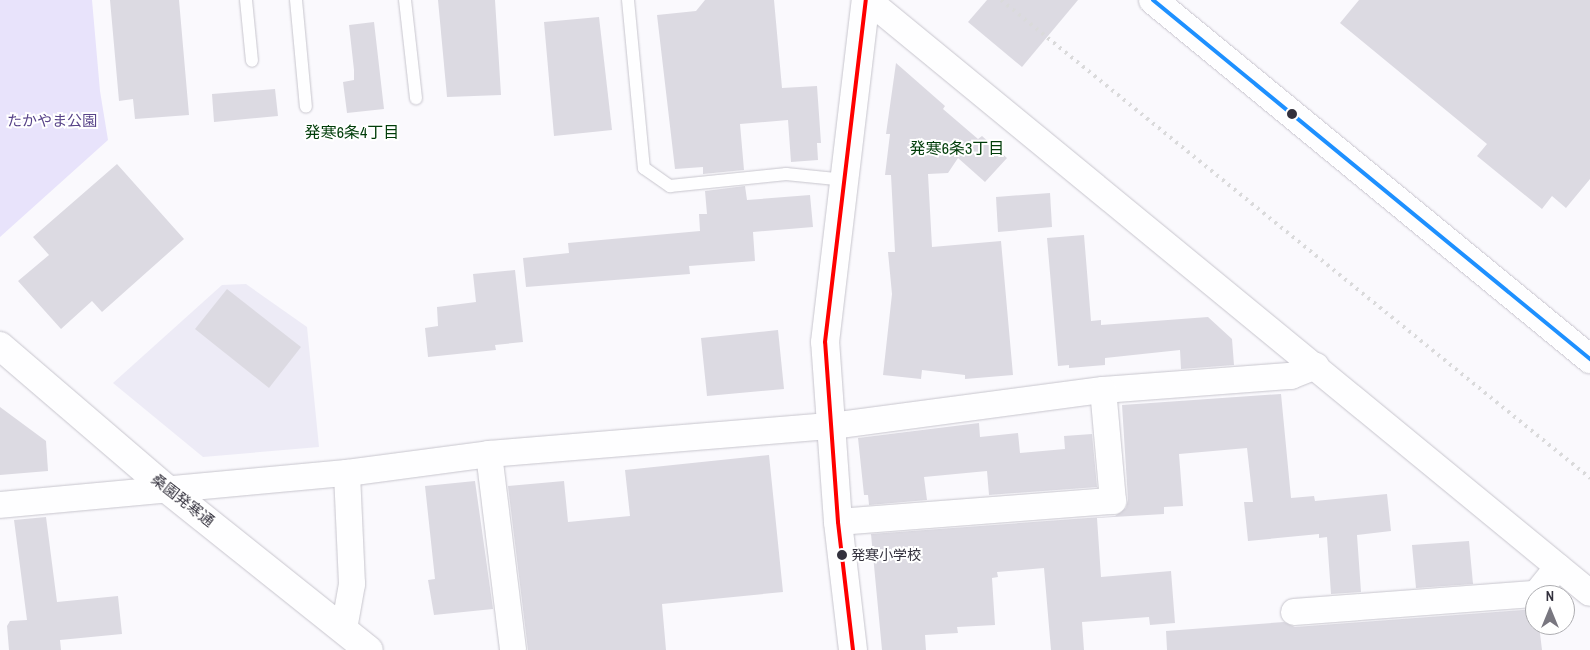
<!DOCTYPE html>
<html>
<head>
<meta charset="utf-8">
<style>
  body { margin:0 }
  #map { position:relative; width:1590px; height:650px; overflow:hidden; background:#faf9fd; font-family:"Archivo Narrow","Noto Sans JP",sans-serif }
  div>[style] { position:absolute }
  [style*='--x'] { left:calc(var(--x)*1px); top:calc(var(--y)*1px); width:calc(var(--w)*1px); rotate:calc(var(--a)*1deg) }
  .built>* { inset:0; background:#edebf6 }
  .green>* { inset:0; background:#e8e3fb }
  .building>* { inset:0; background:#dcdae2 }
  .roads { filter:drop-shadow(0 0 1px #c7c5cd) drop-shadow(0 0 1px #c7c5cd) }
  .lane>* { height:12px; margin:-6px; padding:0 6px; transform-origin:6px; border-radius:6px; background:#fefeff }
  .street>* { height:26px; margin:-13px; padding:0 13px; transform-origin:13px; border-radius:13px; background:#fefeff }
  .secondary>* { height:28px; margin:-14px; padding:0 14px; transform-origin:14px; border-radius:14px; background:#fefeff }
  .rail>* { height:4px; margin-top:-2px; transform-origin:0; background:repeating-linear-gradient(90deg,#dadadb 0 2.5px,transparent 0 7.5px) }
  .bus-1>* { height:4px; margin:-2px; padding:0 2px; transform-origin:2px; border-radius:2px; background:#f00 }
  .bus-2>* { height:4px; margin:-2px; padding:0 2px; transform-origin:2px; border-radius:2px; background:#1e90ff }
  .dots>* { width:14px; height:14px; translate:-50% -50%; box-sizing:border-box; border:2px solid #fff; border-radius:50% }
  span { translate:-50% -50%; white-space:nowrap; text-align:center; line-height:1.15; -webkit-text-stroke:4px #fff; paint-order:stroke }
  .bus-label { font-size:14px; color:#33313d }
  .left { translate:0 -50%; text-align:left }
  .park-label { font-size:15px; color:#584489 }
  .street-label { font-size:15px; color:#33313d }
  .neighbourhood-label { font-size:16px; color:#003d09 }
  .north { position:absolute; left:1525px; top:585px; width:50px; height:50px; box-sizing:border-box; background:#fff; border:1px solid #adadb1; border-radius:50%; rotate:0deg; font-size:14px; font-weight:700; line-height:20px; text-align:center; color:#33313d }
  .north::after { content:''; display:block; margin:auto; width:18px; height:22px; background:#797780; clip-path:polygon(50% 0,100% 100%,50% 72%,0 100%) }
</style>
</head>
<body>
<div id="map">
  <div class="built">
    <div style="clip-path:polygon(246px 284px,307px 327px,319px 447px,203px 457px,113px 383px,222px 285px)"></div>
  </div>
  <div class="green">
    <div style="clip-path:polygon(0 0,92px 0,100px 91px,108px 140px,0 237px)"></div>
  </div>
  <div class="building">
    <div style="clip-path:polygon(110px 0,179px 0,189px 115px,135px 119px,133px 99px,119px 101px)"></div>
    <div style="clip-path:polygon(438px 0,495px 0,501px 95px,447px 97px)"></div>
    <div style="clip-path:polygon(705px 0,774px 0,782px 88px,817px 86px,821px 143px,817px 143px,818px 160px,791px 162px,788px 120px,740px 124px,744px 170px,703px 174px,703px 167px,675px 169px,657px 15px,696px 11px)"></div>
    <div style="clip-path:polygon(987px 0,1078px 0,1022px 67px,968px 22px)"></div>
    <div style="clip-path:polygon(1359px 0,1590px 0,1590px 179px,1566px 208px,1552px 196px,1542px 209px,1477px 156px,1487px 144px,1340px 23px)"></div>
    <div style="clip-path:polygon(599px 17px,612px 130px,554px 136px,544px 22px)"></div>
    <div style="clip-path:polygon(374px 22px,384px 109px,347px 113px,343px 82px,354px 80px,354px 70px,349px 25px)"></div>
    <div style="clip-path:polygon(896px 63px,945px 106px,943px 109px,978px 139px,982px 136px,1007px 158px,985px 182px,958px 158px,948px 173px,928px 174px,932px 247px,1001px 241px,1013px 375px,965px 379px,965px 375px,922px 370px,921px 379px,883px 375px,892px 294px,888px 252px,895px 252px,891px 175px,885px 175px,890px 134px,886px 134px)"></div>
    <div style="clip-path:polygon(275px 89px,278px 116px,214px 122px,212px 94px)"></div>
    <div style="clip-path:polygon(117px 164px,184px 239px,102px 312px,92px 301px,61px 329px,18px 281px,49px 255px,33px 237px)"></div>
    <div style="clip-path:polygon(745px 186px,747px 200px,810px 195px,813px 227px,753px 232px,755px 261px,689px 266px,690px 274px,526px 287px,523px 258px,569px 253px,568px 243px,700px 231px,699px 214px,707px 214px,705px 191px)"></div>
    <div style="clip-path:polygon(1050px 193px,1052px 227px,998px 232px,996px 197px)"></div>
    <div style="clip-path:polygon(1084px 235px,1091px 321px,1101px 320px,1101px 325px,1208px 317px,1232px 339px,1234px 365px,1181px 369px,1180px 350px,1105px 358px,1105px 365px,1069px 368px,1069px 365px,1058px 366px,1047px 238px)"></div>
    <div style="clip-path:polygon(515px 270px,523px 342px,495px 345px,496px 350px,428px 357px,425px 328px,438px 326px,437px 307px,476px 302px,473px 274px)"></div>
    <div style="clip-path:polygon(227px 289px,301px 347px,269px 388px,195px 329px)"></div>
    <div style="clip-path:polygon(778px 330px,784px 389px,707px 396px,701px 338px)"></div>
    <div style="clip-path:polygon(1281px 394px,1291px 498px,1314px 496px,1315px 501px,1387px 494px,1391px 531px,1357px 535px,1361px 592px,1331px 594px,1327px 537px,1319px 538px,1319px 534px,1248px 541px,1244px 502px,1253px 502px,1247px 448px,1179px 454px,1183px 506px,1164px 507px,1164px 514px,1097px 518px,1101px 577px,1171px 571px,1175px 623px,1150px 625px,1149px 617px,1082px 622px,1084px 650px,1051px 650px,1044px 568px,997px 572px,998px 577px,992px 578px,995px 625px,957px 627px,958px 633px,925px 635px,926px 650px,882px 650px,871px 534px,1115px 516px,1126px 508px,1128px 500px,1122px 405px)"></div>
    <div style="clip-path:polygon(0 407px,46px 441px,48px 471px,0 475px)"></div>
    <div style="clip-path:polygon(979px 423px,980px 437px,1018px 433px,1020px 453px,1065px 449px,1064px 436px,1092px 434px,1097px 487px,989px 495px,987px 471px,924px 477px,927px 500px,869px 505px,868px 495px,864px 495px,858px 438px)"></div>
    <div style="clip-path:polygon(769px 455px,783px 592px,662px 604px,666px 650px,528px 650px,508px 486px,564px 481px,568px 522px,630px 516px,625px 470px)"></div>
    <div style="clip-path:polygon(475px 481px,493px 609px,434px 615px,428px 580px,435px 579px,425px 486px)"></div>
    <div style="clip-path:polygon(46px 517px,57px 602px,118px 596px,122px 634px,60px 640px,61px 650px,9px 650px,7px 626px,10px 621px,27px 620px,14px 520px)"></div>
    <div style="clip-path:polygon(1469px 541px,1473px 584px,1416px 588px,1412px 545px)"></div>
    <div style="clip-path:polygon(1535px 609px,1535px 625px,1539px 625px,1542px 650px,1167px 650px,1166px 631px,1284px 622px,1295px 627px)"></div>
  </div>
  <div class="roads">
    <div class="lane">
      <div style="--x:246;--y:0;--w:61;--a:84.4"></div>
      <div style="--x:296;--y:0;--w:107;--a:84.7"></div>
      <div style="--x:405;--y:0;--w:99;--a:83.6"></div>
      <div style="--x:628;--y:0;--w:169;--a:84.6"></div>
      <div style="--x:644;--y:168;--w:32;--a:35"></div>
      <div style="--x:670;--y:186;--w:117;--a:-5.9"></div>
      <div style="--x:786;--y:174;--w:60;--a:5.7"></div>
    </div>
    <div class="street">
      <div style="--x:868;--y:0;--w:934;--a:39.4"></div>
      <div style="--x:489;--y:454;--w:197;--a:83"></div>
      <div style="--x:0;--y:505;--w:348;--a:-5.3"></div>
      <div style="--x:347;--y:473;--w:143;--a:-7.6"></div>
      <div style="--x:489;--y:454;--w:344;--a:-4.7"></div>
      <div style="--x:832;--y:426;--w:273;--a:-7.6"></div>
      <div style="--x:1103;--y:390;--w:189;--a:-4.3"></div>
      <div style="--x:1291;--y:376;--w:27;--a:-22"></div>
      <div style="--x:838;--y:522;--w:276;--a:-4.4"></div>
      <div style="--x:1113;--y:501;--w:111;--a:-95.1"></div>
      <div style="--x:1294;--y:612;--w:243;--a:-4.3"></div>
      <div style="--x:1536;--y:594;--w:35;--a:-51"></div>
      <div style="--x:344;--y:629;--w:46;--a:-79.9"></div>
      <div style="--x:352;--y:584;--w:111;--a:-92.6"></div>
    </div>
    <div class="secondary">
      <div style="--x:1153;--y:0;--w:566;--a:39.4"></div>
      <div style="--x:0;--y:346;--w:220;--a:40.6"></div>
      <div style="--x:167;--y:489;--w:258;--a:38.6"></div>
      <div style="--x:853;--y:650;--w:129;--a:-96.7"></div>
      <div style="--x:838;--y:522;--w:180;--a:-94.1"></div>
      <div style="--x:825;--y:342;--w:344;--a:-83.2"></div>
    </div>
  </div>
  <div class="rail">
    <div style="--x:1001;--y:0;--w:759;--a:39.06"></div>
  </div>
  <div class="bus-1">
    <div style="--x:853;--y:650;--w:129;--a:-96.7"></div>
    <div style="--x:838;--y:522;--w:180;--a:-94.1"></div>
    <div style="--x:825;--y:342;--w:344;--a:-83.2"></div>
  </div>
  <div class="bus-2">
    <div style="--x:1153;--y:0;--w:566;--a:39.4"></div>
  </div>
  <div class="dots">
    <div style="left:1292px;top:114px;background:#33313d"></div>
    <div style="left:842px;top:555px;background:#33313d"></div>
  </div>
  <div class="bus-label">
    <span class="left" style="left:851px;top:555px">発寒小学校</span>
  </div>
  <div class="park-label">
    <span style="left:52px;top:121px">たかやま公園</span>
  </div>
  <div class="street-label">
    <span style="left:183px;top:500px;rotate:38deg">桑園発寒通</span>
  </div>
  <div class="neighbourhood-label">
    <span style="left:352px;top:132px">発寒6条4丁目</span>
    <span style="left:957px;top:148px">発寒6条3丁目</span>
  </div>
  <div class="north">N</div>
</div>
</body>
</html>
